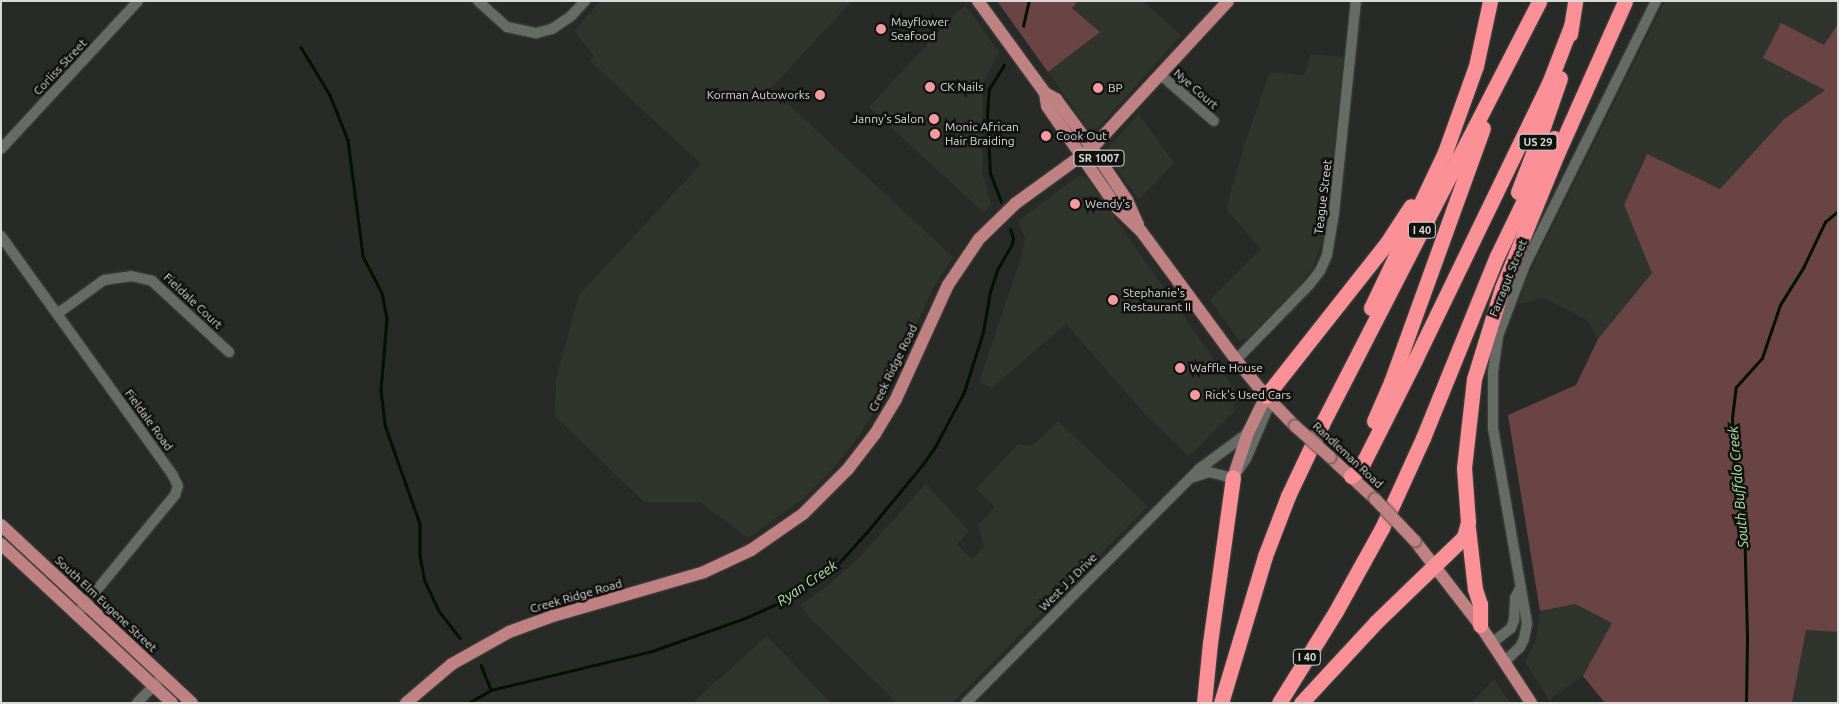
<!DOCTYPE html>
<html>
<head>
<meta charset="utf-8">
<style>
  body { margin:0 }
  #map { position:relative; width:1839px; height:704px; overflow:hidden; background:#272a26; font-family:Ubuntu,sans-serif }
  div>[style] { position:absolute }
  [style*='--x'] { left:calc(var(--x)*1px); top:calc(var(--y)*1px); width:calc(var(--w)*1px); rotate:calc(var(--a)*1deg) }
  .built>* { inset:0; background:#2f352d }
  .green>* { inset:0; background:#6a4445 }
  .stream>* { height:2.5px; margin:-1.25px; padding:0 1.25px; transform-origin:1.25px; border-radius:1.25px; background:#001300 }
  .roads { filter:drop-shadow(0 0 1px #444643) drop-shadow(0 0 1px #444643) }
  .minor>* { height:10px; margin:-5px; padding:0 5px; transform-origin:5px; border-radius:5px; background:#676b66 }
  .major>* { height:12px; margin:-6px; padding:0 6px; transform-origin:6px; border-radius:6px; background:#c08183 }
  .highway>* { height:15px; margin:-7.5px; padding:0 7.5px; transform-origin:7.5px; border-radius:7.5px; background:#fb9096 }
  .bridges { filter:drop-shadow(0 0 1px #444643) drop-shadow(0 0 1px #444643) }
  .major-bridge>* { height:12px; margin:-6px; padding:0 6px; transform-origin:6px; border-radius:6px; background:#c08183 }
  .dots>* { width:14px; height:14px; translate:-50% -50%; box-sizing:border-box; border:2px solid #111210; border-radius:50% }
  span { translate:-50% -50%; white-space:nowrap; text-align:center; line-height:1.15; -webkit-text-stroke:5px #111210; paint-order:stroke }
  .shield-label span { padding:1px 4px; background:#111210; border:1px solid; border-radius:4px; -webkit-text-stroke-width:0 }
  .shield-label { font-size:11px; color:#d9dbd8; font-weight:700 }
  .poi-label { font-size:12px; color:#d9dbd8 }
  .left { translate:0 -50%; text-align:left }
  .right { translate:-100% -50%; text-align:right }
  .street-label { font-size:12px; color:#d9dbd8 }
  .water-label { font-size:14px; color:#aee59f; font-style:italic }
  .frame { position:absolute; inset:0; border:2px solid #d9dbd8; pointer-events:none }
</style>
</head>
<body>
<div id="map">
  <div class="built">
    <div style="clip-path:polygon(600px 1px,852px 1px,771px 88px,953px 257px,933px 288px,883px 397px,859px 436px,833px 469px,804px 498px,748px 538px,700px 502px,644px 502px,555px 416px,556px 379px,579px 295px,701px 164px,590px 61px,594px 56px,574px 31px)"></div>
    <div style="clip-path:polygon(1078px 1px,1143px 1px,1181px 35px,1098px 128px,1092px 130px,1088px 128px,1048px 72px,1100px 32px,1072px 8px)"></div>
    <div style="clip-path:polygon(1665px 1px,1838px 1px,1838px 24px,1824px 46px,1826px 90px,1784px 119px,1720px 189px,1646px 155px,1624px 205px,1652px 273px,1598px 339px,1588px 321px,1544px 298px,1518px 304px,1526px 280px)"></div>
    <div style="clip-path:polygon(966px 6px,999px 52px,982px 86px,982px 172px,991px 204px,984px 213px,869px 107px,959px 10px)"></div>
    <div style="clip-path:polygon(1311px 54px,1343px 57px,1325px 235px,1313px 267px,1299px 286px,1248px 338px,1239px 340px,1210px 300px,1261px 249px,1226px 209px,1245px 142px,1270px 72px,1304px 75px)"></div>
    <div style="clip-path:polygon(1139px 114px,1174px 163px,1139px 200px,1107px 155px,1108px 148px)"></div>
    <div style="clip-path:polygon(1082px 176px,1087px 178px,1234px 388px,1234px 412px,1189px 456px,1144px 413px,1066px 324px,992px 388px,979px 382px,1022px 255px,1025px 238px,1018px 221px,1077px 177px)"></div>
    <div style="clip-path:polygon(1058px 421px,1148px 506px,952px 703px,897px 703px,809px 617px,800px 605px,826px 587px,855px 562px,926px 484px,969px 531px,957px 545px,972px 559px,984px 547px,978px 525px,995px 507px,976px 489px,1018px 444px,1032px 446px)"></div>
    <div style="clip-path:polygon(1575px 604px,1612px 623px,1583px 676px,1549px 700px,1525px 662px,1536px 640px,1540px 611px)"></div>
    <div style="clip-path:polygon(1806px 629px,1838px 632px,1838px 703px,1792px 703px)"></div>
    <div style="clip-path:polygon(767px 636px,831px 703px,692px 703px)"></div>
    <div style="clip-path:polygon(1494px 679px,1510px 703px,1471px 703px)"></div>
  </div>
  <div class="green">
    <div style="clip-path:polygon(997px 1px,1078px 1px,1072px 8px,1100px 32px,1048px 72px)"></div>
    <div style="clip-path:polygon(1781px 23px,1824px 45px,1838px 24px,1838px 632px,1806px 630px,1792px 703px,1605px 703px,1583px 676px,1612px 623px,1575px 604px,1540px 611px,1508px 415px,1576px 385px,1598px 339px,1652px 273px,1624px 205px,1647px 154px,1720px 189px,1784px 119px,1825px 90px,1763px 58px)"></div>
  </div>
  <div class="stream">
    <div style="--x:1023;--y:26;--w:26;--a:-77"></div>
    <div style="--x:301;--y:47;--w:56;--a:58.9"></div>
    <div style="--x:330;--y:95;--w:48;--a:68.2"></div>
    <div style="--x:348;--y:140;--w:117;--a:82.6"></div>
    <div style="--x:363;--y:256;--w:42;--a:62.8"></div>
    <div style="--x:382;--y:293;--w:26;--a:79"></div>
    <div style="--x:387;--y:319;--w:71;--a:94.8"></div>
    <div style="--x:381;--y:390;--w:35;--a:83"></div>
    <div style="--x:385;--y:425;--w:105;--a:70.5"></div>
    <div style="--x:420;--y:524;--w:32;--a:90"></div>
    <div style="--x:420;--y:556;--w:25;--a:79"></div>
    <div style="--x:425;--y:581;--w:33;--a:65"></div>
    <div style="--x:439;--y:611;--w:34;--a:52"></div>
    <div style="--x:1001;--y:202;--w:30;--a:-111"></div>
    <div style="--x:990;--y:174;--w:59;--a:-92.9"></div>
    <div style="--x:987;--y:115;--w:26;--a:-86"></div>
    <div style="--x:989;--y:89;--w:28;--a:-58"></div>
    <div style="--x:481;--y:665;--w:27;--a:68"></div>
    <div style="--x:468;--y:703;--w:26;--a:-29"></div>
    <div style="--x:491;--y:690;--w:166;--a:-13.6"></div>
    <div style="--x:652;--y:651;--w:96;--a:-19.4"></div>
    <div style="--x:743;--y:619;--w:49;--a:-24"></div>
    <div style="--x:788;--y:599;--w:58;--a:-34.5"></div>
    <div style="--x:836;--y:566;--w:46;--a:-47.6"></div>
    <div style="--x:867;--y:532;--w:88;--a:-50.5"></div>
    <div style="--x:923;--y:464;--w:21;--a:-55"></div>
    <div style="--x:935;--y:447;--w:62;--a:-62.2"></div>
    <div style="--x:964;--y:392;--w:63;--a:-72.4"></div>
    <div style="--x:983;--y:332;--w:41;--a:-80.1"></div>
    <div style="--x:990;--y:292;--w:23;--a:-72"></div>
    <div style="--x:997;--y:270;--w:30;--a:-60"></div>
    <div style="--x:1012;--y:244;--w:6;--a:-81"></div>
    <div style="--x:1013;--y:238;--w:9;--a:-108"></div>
    <div style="--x:1746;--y:703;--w:67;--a:-89.1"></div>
    <div style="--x:1747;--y:636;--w:115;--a:-91.5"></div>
    <div style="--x:1744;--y:521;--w:50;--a:-101.5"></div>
    <div style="--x:1734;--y:472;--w:54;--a:-92.1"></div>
    <div style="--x:1732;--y:418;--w:31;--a:-83"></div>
    <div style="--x:1736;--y:387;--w:39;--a:-48"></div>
    <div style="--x:1762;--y:358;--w:56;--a:-71.2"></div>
    <div style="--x:1780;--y:305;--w:44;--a:-58.1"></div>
    <div style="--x:1803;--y:268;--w:51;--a:-64.4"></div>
    <div style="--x:1825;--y:222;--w:17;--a:-40"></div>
  </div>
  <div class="roads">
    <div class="minor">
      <div style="--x:478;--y:1;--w:39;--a:42"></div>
      <div style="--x:507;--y:27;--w:30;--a:12"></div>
      <div style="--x:536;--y:33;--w:16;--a:-14"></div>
      <div style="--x:552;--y:29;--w:23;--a:-34"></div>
      <div style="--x:571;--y:16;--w:21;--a:-47"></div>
      <div style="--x:1161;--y:75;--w:70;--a:41"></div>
      <div style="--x:1;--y:149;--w:202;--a:-47.2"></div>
      <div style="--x:1;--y:236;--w:293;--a:54.3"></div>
      <div style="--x:172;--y:474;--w:13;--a:63"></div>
      <div style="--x:178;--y:486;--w:9;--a:108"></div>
      <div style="--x:175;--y:495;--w:156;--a:129.5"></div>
      <div style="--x:57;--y:314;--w:58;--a:-35.9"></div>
      <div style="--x:104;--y:280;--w:27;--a:-8"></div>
      <div style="--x:131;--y:276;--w:22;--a:13"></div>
      <div style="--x:152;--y:281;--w:105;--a:42.7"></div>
      <div style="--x:1236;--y:360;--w:105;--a:-45.8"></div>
      <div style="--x:1309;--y:285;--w:18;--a:-52"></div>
      <div style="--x:1320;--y:271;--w:17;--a:-66"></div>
      <div style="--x:1327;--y:255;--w:43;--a:-80.5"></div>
      <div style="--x:1334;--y:213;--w:213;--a:-84.1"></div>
      <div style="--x:1194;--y:477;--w:16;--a:-18"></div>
      <div style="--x:1209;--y:472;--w:25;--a:14"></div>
      <div style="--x:1233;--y:478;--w:23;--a:-56"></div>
      <div style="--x:1246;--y:459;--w:63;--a:-66.7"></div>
      <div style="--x:1492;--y:643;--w:24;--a:-38"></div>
      <div style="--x:1511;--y:628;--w:9;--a:-69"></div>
      <div style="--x:1514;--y:620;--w:22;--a:-87"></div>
      <div style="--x:1515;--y:598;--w:11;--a:-63"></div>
      <div style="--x:1504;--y:662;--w:22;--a:-43"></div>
      <div style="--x:1520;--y:647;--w:9;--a:-63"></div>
      <div style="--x:1524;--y:639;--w:16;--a:-79"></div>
      <div style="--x:1527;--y:623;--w:198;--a:-99.9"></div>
      <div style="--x:1493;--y:428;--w:56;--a:-90"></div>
      <div style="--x:1493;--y:372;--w:36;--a:-82"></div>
      <div style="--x:1498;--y:336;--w:76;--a:-69.2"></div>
      <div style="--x:1525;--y:265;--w:295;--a:-63.6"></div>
      <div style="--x:137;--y:703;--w:37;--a:-46"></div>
      <div style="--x:966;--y:703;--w:330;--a:-45.1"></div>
      <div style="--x:1199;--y:469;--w:61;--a:-36.3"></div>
    </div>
    <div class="major">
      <div style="--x:978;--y:1;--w:114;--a:53.9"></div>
      <div style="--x:1045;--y:93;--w:13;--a:29"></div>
      <div style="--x:1056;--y:99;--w:61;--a:53.7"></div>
      <div style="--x:1092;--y:148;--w:63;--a:56.1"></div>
      <div style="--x:1127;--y:200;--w:27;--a:66"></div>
      <div style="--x:1045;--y:93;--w:13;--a:81"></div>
      <div style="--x:1047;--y:106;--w:125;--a:55.4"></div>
      <div style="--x:1118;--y:209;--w:32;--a:44"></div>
      <div style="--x:1141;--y:231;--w:160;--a:53.6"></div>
      <div style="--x:1236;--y:360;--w:47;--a:50.2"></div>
      <div style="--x:1266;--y:396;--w:42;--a:46"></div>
      <div style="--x:1330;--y:457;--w:62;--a:43"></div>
      <div style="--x:1233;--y:478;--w:47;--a:-71.6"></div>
      <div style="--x:1248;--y:433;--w:41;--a:-64.1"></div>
      <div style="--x:1;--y:525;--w:261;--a:43"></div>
      <div style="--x:1415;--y:541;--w:106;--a:52.3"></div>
      <div style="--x:1480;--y:625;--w:93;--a:56.8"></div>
      <div style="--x:1;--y:544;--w:233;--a:42.9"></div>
      <div style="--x:406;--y:703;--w:60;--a:-40.3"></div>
      <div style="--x:452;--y:664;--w:65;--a:-29.3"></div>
      <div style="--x:509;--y:632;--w:47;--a:-20"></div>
      <div style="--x:553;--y:616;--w:157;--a:-16.2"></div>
      <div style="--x:704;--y:572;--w:52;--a:-25.1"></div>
      <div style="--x:751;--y:550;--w:63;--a:-34.7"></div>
      <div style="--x:803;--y:514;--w:64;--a:-45"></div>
      <div style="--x:848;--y:469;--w:44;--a:-52.4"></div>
      <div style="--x:875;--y:434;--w:41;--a:-59"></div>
      <div style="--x:896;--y:399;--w:125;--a:-65.5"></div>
      <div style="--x:948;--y:285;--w:55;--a:-56"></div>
      <div style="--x:979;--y:239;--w:52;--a:-44.2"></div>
      <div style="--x:1016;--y:203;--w:94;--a:-35.9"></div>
      <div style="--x:1092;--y:148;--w:200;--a:-47.2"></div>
    </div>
    <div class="highway">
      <div style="--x:1570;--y:34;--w:33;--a:-81"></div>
      <div style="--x:1518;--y:192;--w:63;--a:-68.7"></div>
      <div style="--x:1541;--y:133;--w:58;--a:-70.9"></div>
      <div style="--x:1371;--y:308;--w:173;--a:-64.6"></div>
      <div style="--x:1445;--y:152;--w:91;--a:-70.2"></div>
      <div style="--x:1476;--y:66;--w:66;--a:-77.8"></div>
      <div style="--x:1266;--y:396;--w:194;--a:-51.7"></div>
      <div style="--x:1386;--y:244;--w:45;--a:-56.7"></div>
      <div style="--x:1374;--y:421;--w:43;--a:-66.4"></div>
      <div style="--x:1391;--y:382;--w:270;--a:-70.1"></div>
      <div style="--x:1351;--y:476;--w:11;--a:-38"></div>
      <div style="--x:1360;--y:469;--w:122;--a:-63.2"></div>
      <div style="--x:1415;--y:360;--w:308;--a:-64.2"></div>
      <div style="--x:1549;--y:83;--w:61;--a:-68.9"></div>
      <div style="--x:1468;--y:528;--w:61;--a:83.5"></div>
      <div style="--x:1475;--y:589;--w:16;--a:72"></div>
      <div style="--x:1480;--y:604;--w:21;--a:90"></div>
      <div style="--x:1204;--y:703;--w:60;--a:-84.3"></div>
      <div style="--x:1210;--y:643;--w:167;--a:-82.1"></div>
      <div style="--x:1221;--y:703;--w:153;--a:-73.3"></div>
      <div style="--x:1265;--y:556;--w:64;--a:-69"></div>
      <div style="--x:1288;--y:496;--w:80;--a:-64.7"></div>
      <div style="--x:1322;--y:424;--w:475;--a:-62.8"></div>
      <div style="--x:1279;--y:703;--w:108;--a:-58.2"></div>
      <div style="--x:1336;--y:611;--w:95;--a:-61"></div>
      <div style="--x:1382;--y:528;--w:99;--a:-65.5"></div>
      <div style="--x:1423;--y:438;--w:196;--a:-67.9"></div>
      <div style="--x:1497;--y:256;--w:131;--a:-64.2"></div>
      <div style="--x:1301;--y:703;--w:110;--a:-47.2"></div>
      <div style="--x:1376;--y:622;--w:122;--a:-44"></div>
      <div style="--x:1464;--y:537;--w:16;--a:-75"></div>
      <div style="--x:1468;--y:522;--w:54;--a:-94.2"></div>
      <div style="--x:1464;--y:468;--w:90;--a:-83.6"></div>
      <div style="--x:1474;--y:379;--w:95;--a:-72.9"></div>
      <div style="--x:1502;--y:288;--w:145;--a:-67.7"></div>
      <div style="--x:1557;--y:154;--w:167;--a:-66"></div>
    </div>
  </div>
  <div class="bridges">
    <div class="major-bridge">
      <div style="--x:1295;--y:426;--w:47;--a:41.5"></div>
      <div style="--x:1375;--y:499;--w:58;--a:46.4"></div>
    </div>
  </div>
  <div class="dots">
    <div style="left:881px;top:29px;background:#f49b9f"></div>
    <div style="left:930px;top:87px;background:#f49b9f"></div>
    <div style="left:1098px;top:88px;background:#f49b9f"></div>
    <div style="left:820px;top:95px;background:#f49b9f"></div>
    <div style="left:934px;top:119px;background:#f49b9f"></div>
    <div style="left:935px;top:134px;background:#f49b9f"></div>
    <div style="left:1046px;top:136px;background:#f49b9f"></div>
    <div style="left:1075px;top:204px;background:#f49b9f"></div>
    <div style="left:1113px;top:300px;background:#f49b9f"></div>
    <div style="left:1180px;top:368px;background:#f49b9f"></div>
    <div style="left:1195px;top:395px;background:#f49b9f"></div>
  </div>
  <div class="shield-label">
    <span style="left:1538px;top:142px">US 29</span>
    <span style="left:1099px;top:158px">SR 1007</span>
    <span style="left:1422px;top:230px">I 40</span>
    <span style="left:1307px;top:657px">I 40</span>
  </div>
  <div class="poi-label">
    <span class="left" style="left:891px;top:29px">Mayflower<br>Seafood</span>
    <span class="left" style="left:940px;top:87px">CK Nails</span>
    <span class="left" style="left:1108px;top:88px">BP</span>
    <span class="right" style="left:810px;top:95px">Korman Autoworks</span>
    <span class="right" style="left:924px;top:119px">Janny's Salon</span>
    <span class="left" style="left:945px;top:134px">Monic African<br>Hair Braiding</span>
    <span class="left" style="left:1056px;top:136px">Cook Out</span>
    <span class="left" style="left:1085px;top:204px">Wendy's</span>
    <span class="left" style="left:1123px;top:300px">Stephanie's<br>Restaurant II</span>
    <span class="left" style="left:1190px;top:368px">Waffle House</span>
    <span class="left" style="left:1205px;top:395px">Rick's Used Cars</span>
  </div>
  <div class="street-label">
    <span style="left:60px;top:67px;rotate:-47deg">Corliss Street</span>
    <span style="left:1196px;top:89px;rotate:41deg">Nye Court</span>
    <span style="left:1323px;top:197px;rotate:-83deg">Teague Street</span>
    <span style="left:1508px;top:278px;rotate:-68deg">Farragut Street</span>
    <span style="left:193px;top:301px;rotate:43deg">Fieldale Court</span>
    <span style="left:893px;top:368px;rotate:-64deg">Creek Ridge Road</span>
    <span style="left:149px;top:420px;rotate:54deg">Fieldale Road</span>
    <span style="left:1348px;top:455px;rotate:43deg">Randleman Road</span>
    <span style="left:1068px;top:582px;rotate:-45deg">West J J Drive</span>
    <span style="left:576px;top:596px;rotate:-16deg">Creek Ridge Road</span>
    <span style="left:106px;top:604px;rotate:43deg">South Elm Eugene Street</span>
  </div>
  <div class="water-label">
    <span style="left:1738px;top:487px;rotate:-95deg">South Buffalo Creek</span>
    <span style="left:807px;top:583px;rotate:-34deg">Ryan Creek</span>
  </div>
  <div class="frame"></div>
</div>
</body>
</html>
